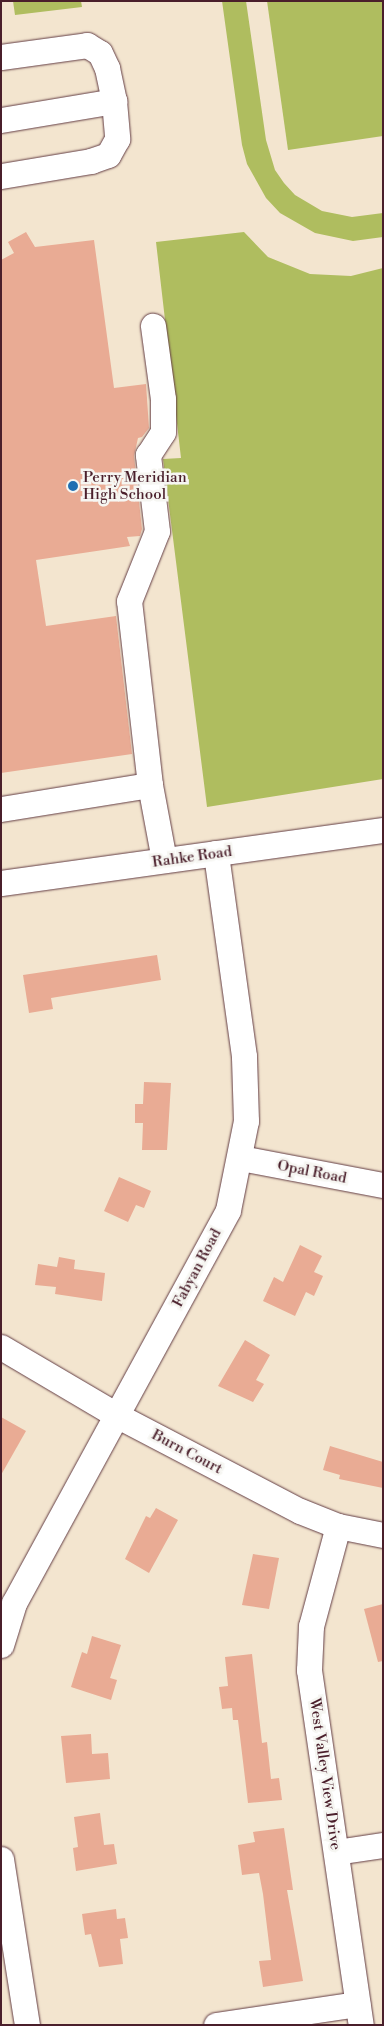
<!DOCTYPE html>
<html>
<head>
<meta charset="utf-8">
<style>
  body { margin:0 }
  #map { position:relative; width:384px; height:2026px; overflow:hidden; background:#f3e5cf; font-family:"Libre Bodoni",serif }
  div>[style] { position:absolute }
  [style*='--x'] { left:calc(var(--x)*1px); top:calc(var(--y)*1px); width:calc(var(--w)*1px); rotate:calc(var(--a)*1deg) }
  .green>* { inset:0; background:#afbd5f }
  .building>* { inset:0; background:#e9ab94 }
  .roads { filter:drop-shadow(0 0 1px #633d44) drop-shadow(0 0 1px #633d44) }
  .minor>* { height:25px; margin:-12.5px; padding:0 12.5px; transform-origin:12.5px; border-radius:12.5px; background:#fff }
  .dots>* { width:14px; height:14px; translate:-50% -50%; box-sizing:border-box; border:2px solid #f6f6f2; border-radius:50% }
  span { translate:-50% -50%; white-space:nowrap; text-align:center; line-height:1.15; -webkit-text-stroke:5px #f6f6f2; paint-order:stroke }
  .poi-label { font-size:15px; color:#4a1f2b }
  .left { translate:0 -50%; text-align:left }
  .street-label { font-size:15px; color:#4a1f2b }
  .frame { position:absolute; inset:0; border:2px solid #4a1f2b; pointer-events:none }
</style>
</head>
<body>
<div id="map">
  <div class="green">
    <div style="clip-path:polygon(13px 1px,81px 1px,82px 7px,15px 15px)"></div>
    <div style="clip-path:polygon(222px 1px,246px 1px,266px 140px,275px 170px,284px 183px,295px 195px,322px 211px,352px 217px,383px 213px,383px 237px,353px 241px,315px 233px,280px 213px,266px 198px,247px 164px,242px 145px)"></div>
    <div style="clip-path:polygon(267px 1px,383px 1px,383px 136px,288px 150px)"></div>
    <div style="clip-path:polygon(244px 232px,268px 257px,310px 274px,351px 276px,383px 268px,383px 779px,207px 807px,163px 459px,181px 458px,156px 242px)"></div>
  </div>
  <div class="building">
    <div style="clip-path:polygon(26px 232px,35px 247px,94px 240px,114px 388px,146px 384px,149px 428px,142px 437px,138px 438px,134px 456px,142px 529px,140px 536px,127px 537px,130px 546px,36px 560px,46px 626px,116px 616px,132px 754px,1px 773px,1px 260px,14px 253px,8px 242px)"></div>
    <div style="clip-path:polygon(157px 955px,161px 980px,51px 998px,53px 1009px,29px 1013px,23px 975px)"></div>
    <div style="clip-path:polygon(144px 1082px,171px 1083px,167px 1150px,142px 1150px,143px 1123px,135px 1123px,135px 1104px,143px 1104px)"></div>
    <div style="clip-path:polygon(119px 1177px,151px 1191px,144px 1208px,136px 1205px,128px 1222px,104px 1211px)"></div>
    <div style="clip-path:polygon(300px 1245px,322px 1256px,314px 1272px,323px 1276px,314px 1296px,306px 1292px,295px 1316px,263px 1301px,274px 1277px,283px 1282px)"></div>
    <div style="clip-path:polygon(59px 1257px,75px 1260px,74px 1269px,105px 1273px,102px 1301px,55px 1294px,56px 1287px,35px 1285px,38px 1264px,57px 1267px)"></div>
    <div style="clip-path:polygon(245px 1340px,270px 1355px,256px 1380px,264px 1384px,253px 1402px,218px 1386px)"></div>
    <div style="clip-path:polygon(1px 1417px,26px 1431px,1px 1475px)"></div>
    <div style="clip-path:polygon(330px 1446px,383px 1462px,383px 1488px,339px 1479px,340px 1475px,323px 1470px)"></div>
    <div style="clip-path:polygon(156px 1508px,178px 1520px,149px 1573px,125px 1559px,146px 1516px,150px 1518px)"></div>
    <div style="clip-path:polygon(253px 1554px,279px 1558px,269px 1609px,242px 1605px)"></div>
    <div style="clip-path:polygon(383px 1604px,383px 1661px,378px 1662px,364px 1609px)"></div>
    <div style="clip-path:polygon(92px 1636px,121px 1645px,110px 1678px,117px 1680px,111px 1700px,71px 1687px,82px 1652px,87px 1654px)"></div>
    <div style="clip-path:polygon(252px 1654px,262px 1743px,267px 1742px,271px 1779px,279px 1778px,282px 1800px,248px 1803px,238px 1720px,233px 1720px,232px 1708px,222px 1709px,219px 1687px,228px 1686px,225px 1657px)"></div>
    <div style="clip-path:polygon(91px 1734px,92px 1754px,108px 1753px,110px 1779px,66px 1783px,61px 1736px)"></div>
    <div style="clip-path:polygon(100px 1813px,104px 1845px,114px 1844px,117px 1864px,76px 1871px,73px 1848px,78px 1847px,74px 1817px)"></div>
    <div style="clip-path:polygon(284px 1828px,293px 1890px,287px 1890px,303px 1981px,263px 1987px,259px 1961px,271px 1960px,263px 1894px,259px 1873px,242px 1875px,238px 1845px,255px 1842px,253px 1832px)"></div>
    <div style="clip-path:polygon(116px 1909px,117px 1919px,125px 1918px,128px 1938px,120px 1939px,123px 1964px,99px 1967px,91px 1934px,85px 1935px,82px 1914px)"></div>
  </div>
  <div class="roads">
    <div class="minor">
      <div style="--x:1;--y:57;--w:87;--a:-7.9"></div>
      <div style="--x:87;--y:45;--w:15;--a:32"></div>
      <div style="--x:100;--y:53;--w:17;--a:65"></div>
      <div style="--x:107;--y:68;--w:34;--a:78"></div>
      <div style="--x:1;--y:120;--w:115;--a:-9.5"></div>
      <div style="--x:114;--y:101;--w:38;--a:85"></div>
      <div style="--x:117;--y:139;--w:18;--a:119"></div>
      <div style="--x:108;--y:155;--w:18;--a:161"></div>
      <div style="--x:91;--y:161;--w:91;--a:170.5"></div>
      <div style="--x:150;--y:785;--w:185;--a:-96.5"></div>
      <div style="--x:129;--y:601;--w:75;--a:-68.2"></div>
      <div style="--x:157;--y:531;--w:77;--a:-96.8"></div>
      <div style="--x:148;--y:455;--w:27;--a:-57"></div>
      <div style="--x:163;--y:432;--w:33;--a:-90"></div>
      <div style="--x:163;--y:399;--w:74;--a:-97.8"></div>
      <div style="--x:1;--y:809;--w:151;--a:-9.2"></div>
      <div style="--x:150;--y:785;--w:76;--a:79.4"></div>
      <div style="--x:1;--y:883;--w:386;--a:-7.9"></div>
      <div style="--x:241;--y:1158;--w:145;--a:10.8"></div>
      <div style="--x:1;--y:1347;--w:136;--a:30.5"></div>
      <div style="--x:118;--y:1416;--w:205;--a:27.6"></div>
      <div style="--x:300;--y:1511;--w:41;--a:21.5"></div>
      <div style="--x:338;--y:1526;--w:46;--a:11.3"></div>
      <div style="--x:338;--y:1526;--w:104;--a:105.1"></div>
      <div style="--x:311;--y:1626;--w:44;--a:92.6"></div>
      <div style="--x:309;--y:1670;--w:359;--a:81.7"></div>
      <div style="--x:1;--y:1645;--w:44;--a:-72.8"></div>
      <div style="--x:14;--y:1603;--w:447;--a:-61.4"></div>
      <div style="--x:228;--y:1210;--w:91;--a:-78.6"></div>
      <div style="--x:246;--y:1121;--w:65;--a:-91.8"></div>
      <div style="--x:244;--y:1056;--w:205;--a:-97.9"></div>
      <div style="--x:336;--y:1852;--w:48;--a:-8.5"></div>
      <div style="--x:1;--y:1859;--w:168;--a:81.1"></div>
      <div style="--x:216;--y:2025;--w:143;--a:-8.5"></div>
    </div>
  </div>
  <div class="dots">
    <div style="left:73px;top:486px;background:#1f6fb2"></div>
  </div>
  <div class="poi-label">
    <span class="left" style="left:83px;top:486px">Perry Meridian<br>High School</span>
  </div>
  <div class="street-label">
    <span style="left:192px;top:857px;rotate:-8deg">Rahke Road</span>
    <span style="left:312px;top:1172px;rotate:11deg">Opal Road</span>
    <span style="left:197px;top:1268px;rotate:-62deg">Fabyan Road</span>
    <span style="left:187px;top:1452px;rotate:28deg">Burn Court</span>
    <span style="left:325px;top:1774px;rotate:82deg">West Valley View Drive</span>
  </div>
  <div class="frame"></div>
</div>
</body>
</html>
